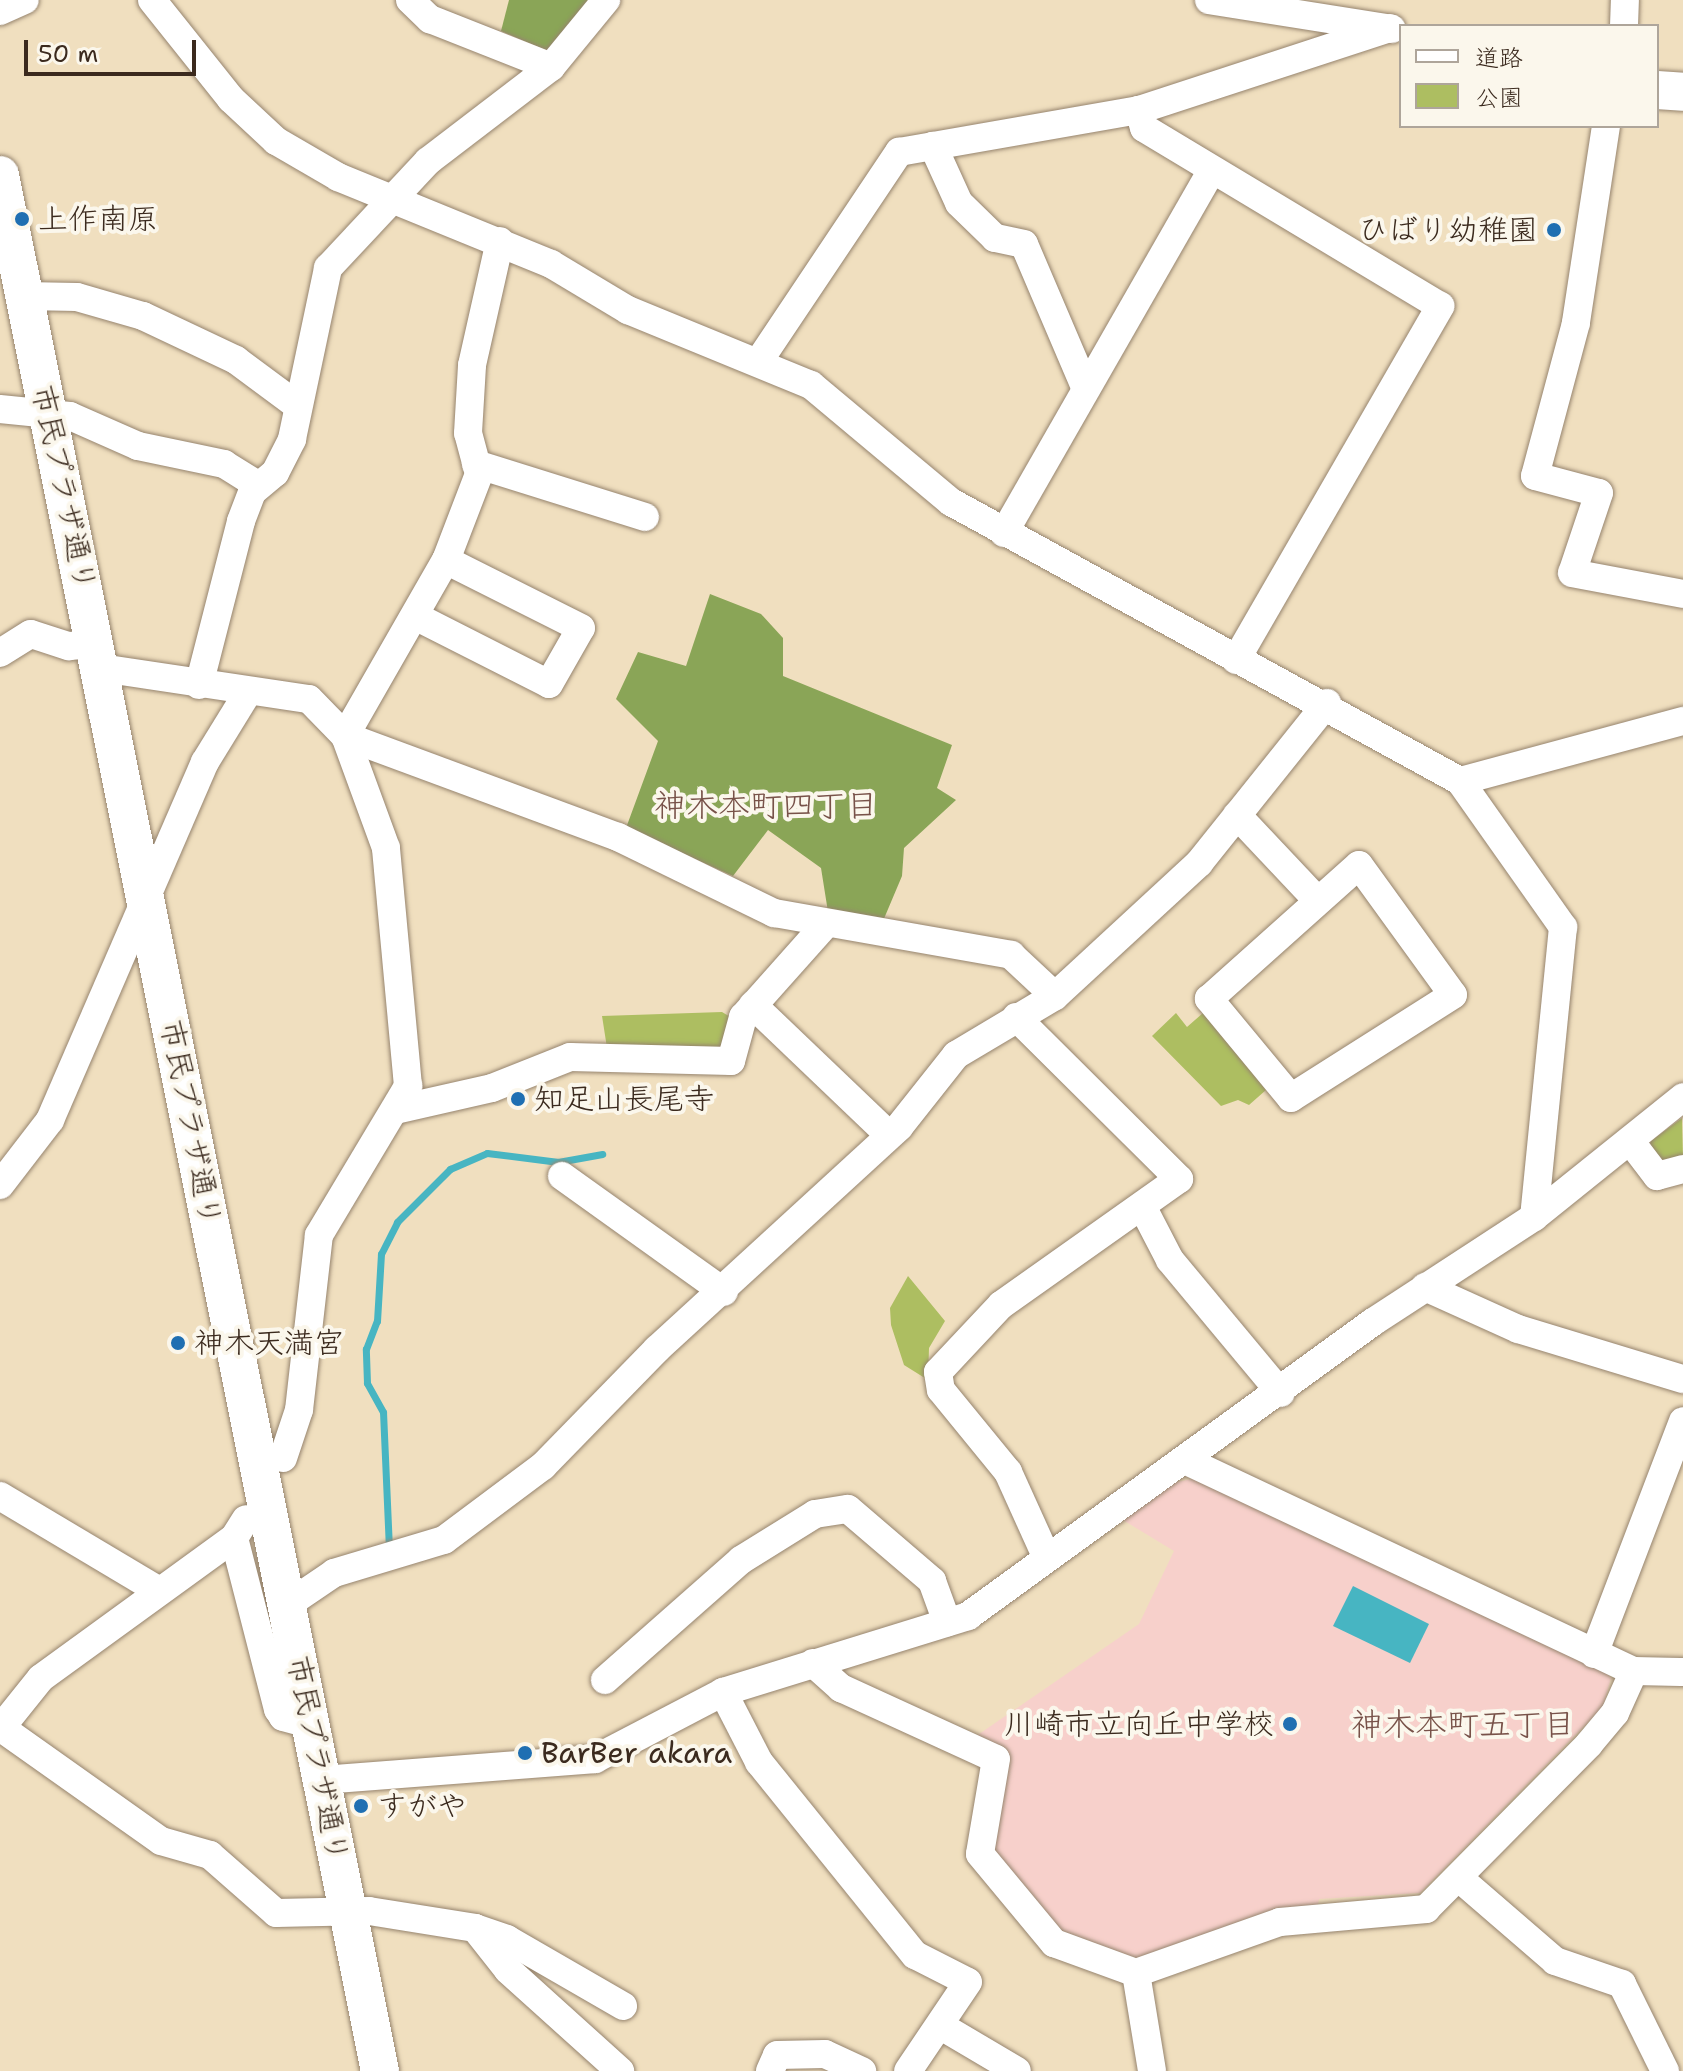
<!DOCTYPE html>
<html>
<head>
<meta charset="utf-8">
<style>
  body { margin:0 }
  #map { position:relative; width:1683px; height:2071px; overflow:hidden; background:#f0dfbf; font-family:"Shantell Sans","Klee One",sans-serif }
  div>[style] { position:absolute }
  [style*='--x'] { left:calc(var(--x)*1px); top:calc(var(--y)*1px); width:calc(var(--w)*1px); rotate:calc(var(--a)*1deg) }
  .built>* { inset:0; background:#f7d0cb }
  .green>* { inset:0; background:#adbe61 }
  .forest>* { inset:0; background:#8aa557 }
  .water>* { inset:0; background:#47b5c2 }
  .stream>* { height:7px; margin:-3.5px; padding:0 3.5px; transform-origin:3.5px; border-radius:3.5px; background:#47b5c2 }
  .roads { filter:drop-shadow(0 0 2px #96846e) drop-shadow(0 0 2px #96846e) }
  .street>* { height:28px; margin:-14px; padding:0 14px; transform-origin:14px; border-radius:14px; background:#fff }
  .secondary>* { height:38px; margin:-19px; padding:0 19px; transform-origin:19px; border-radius:19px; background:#fff }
  .dots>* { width:22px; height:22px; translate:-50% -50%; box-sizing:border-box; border:4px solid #fbf7ec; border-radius:50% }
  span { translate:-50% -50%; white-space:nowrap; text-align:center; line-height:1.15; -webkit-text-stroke:8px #fbf7ec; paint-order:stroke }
  .poi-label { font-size:30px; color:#3b2a1e }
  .left { translate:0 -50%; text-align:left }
  .right { translate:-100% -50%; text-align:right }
  .street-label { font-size:30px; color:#3b2a1e }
  .neighbourhood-label { font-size:32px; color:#785249 }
  .legend { position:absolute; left:1399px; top:24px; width:260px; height:104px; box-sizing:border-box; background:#fbf7ec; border:2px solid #aea59a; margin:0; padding:10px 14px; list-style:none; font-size:24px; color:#3b2a1e }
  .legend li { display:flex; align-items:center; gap:16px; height:40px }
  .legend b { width:40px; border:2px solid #aea59a }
  .scale { position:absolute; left:24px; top:40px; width:172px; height:36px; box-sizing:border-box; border:4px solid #3b2a1e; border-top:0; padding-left:10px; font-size:24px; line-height:28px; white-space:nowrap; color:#3b2a1e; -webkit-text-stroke:6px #fbf7ec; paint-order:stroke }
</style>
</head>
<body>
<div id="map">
  <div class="built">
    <div style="clip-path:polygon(1207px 1476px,1598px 1664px,1611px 1678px,1603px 1707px,1420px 1893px,1319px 1899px,1317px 1908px,1132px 1967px,1060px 1936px,989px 1854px,998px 1798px,969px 1741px,1139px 1624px,1174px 1551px,1118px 1517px,1167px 1484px)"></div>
  </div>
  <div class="green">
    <div style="clip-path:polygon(722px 1012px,732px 1018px,729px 1041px,712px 1052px,607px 1048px,602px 1016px)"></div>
    <div style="clip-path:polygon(1176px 1013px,1187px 1027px,1203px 1013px,1266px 1090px,1249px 1105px,1238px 1100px,1221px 1106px,1152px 1036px)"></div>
    <div style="clip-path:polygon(1682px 1118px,1683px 1159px,1665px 1164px,1649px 1152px,1651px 1141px)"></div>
    <div style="clip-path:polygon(908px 1276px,945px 1321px,929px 1348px,928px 1380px,904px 1365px,891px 1325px,890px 1308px)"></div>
  </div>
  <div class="forest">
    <div style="clip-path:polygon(509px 0,594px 0,552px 53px,501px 31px)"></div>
    <div style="clip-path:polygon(710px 594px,761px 614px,783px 638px,783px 676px,952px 745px,937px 788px,956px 800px,904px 848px,902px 876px,883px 921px,828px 912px,821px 868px,768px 830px,733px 876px,626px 828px,658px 741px,616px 699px,638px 652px,686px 666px)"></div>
  </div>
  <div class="water">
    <div style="clip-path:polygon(1353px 1586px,1429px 1624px,1410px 1663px,1333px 1626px)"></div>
  </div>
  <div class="stream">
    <div style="--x:389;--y:1549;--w:137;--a:-92.5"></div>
    <div style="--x:383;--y:1412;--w:33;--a:-119"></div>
    <div style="--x:367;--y:1383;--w:34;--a:-92"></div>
    <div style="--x:366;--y:1349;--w:30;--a:-69"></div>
    <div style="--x:377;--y:1321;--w:67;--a:-86.6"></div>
    <div style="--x:381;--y:1254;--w:36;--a:-63"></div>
    <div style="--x:397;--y:1222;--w:75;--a:-45"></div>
    <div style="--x:450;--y:1169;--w:40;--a:-23.4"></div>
    <div style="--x:487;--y:1153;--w:72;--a:7.2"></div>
    <div style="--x:558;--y:1162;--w:45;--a:-10.3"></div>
  </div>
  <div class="roads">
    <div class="street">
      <div style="--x:152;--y:0;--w:127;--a:51.4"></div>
      <div style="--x:231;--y:99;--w:62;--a:43"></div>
      <div style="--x:276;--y:141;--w:72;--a:30.1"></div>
      <div style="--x:338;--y:177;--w:230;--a:22.2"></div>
      <div style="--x:551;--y:264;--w:90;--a:30.9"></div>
      <div style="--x:628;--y:310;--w:198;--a:22.3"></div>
      <div style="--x:811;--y:385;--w:182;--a:39.9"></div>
      <div style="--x:951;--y:502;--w:580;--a:28.73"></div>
      <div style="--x:1460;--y:781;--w:231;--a:-15.1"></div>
      <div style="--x:410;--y:0;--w:28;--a:44"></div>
      <div style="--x:430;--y:19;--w:130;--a:21.6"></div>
      <div style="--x:1209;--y:0;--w:185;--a:9"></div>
      <div style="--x:0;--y:11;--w:27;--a:-24"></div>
      <div style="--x:1624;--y:26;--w:26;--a:-88"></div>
      <div style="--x:1606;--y:126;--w:199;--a:98.7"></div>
      <div style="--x:1576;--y:323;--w:158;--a:105"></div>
      <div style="--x:1535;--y:476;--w:66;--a:14.9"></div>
      <div style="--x:1599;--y:493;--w:84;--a:108.6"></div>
      <div style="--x:1572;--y:573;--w:113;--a:10.7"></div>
      <div style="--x:25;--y:296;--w:52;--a:1.1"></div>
      <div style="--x:77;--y:297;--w:69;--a:16.1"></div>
      <div style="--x:143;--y:316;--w:103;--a:25.3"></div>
      <div style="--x:236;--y:360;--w:77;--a:36.6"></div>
      <div style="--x:759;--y:361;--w:252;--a:-56.2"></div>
      <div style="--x:899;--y:152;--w:35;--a:-10"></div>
      <div style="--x:1085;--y:387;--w:155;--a:-113.1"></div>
      <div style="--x:1024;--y:244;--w:30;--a:-168"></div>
      <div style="--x:995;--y:238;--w:50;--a:-135.8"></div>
      <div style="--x:959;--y:203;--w:63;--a:-114.5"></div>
      <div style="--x:933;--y:146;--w:209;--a:-9.9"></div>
      <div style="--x:0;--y:409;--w:70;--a:5.7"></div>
      <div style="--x:70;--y:416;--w:74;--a:23.8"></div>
      <div style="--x:138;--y:446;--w:88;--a:11.8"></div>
      <div style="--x:224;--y:464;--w:39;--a:32"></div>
      <div style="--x:476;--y:464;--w:177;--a:17.4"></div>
      <div style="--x:1004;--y:533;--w:418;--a:-60.2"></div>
      <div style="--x:415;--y:616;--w:150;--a:26.9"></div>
      <div style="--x:549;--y:684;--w:64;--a:-60.3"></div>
      <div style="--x:581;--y:628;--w:151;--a:-153.3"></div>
      <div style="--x:0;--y:653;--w:36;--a:-32"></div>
      <div style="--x:31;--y:634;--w:40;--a:18"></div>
      <div style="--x:69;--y:646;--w:27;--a:-4"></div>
      <div style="--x:1236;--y:660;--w:409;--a:-60"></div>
      <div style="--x:1440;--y:306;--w:345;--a:-149"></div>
      <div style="--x:1144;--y:128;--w:19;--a:-106"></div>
      <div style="--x:1139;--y:110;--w:264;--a:-18.1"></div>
      <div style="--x:101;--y:668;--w:210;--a:8.5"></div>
      <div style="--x:309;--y:699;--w:52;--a:45.8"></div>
      <div style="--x:345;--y:736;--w:291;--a:20.3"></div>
      <div style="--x:618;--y:837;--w:174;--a:26"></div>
      <div style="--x:774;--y:913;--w:241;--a:10"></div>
      <div style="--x:1011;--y:955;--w:60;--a:43"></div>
      <div style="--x:199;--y:685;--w:169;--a:-75.6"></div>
      <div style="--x:241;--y:521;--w:31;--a:-69"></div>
      <div style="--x:252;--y:492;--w:30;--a:-40"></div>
      <div style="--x:275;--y:473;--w:38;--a:-63"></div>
      <div style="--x:292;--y:439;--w:175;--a:-78.1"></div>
      <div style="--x:328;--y:268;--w:146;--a:-46.9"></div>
      <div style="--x:428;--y:161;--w:155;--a:-37.4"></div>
      <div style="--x:551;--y:67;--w:87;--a:-50.6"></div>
      <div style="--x:1460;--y:781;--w:179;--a:54.8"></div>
      <div style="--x:1563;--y:927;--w:291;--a:95.7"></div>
      <div style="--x:1237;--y:815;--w:117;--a:46.7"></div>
      <div style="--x:1359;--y:865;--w:160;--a:54.1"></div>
      <div style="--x:1453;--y:995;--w:192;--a:147.6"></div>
      <div style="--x:1291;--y:1098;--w:129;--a:-129.6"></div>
      <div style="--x:1209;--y:999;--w:201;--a:-41.8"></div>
      <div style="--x:753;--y:1005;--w:187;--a:43.7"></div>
      <div style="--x:1016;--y:1017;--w:230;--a:44.8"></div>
      <div style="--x:1179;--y:1179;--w:218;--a:144.7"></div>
      <div style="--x:1001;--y:1305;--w:92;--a:133.2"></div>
      <div style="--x:938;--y:1372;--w:18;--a:81"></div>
      <div style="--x:941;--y:1390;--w:106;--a:50.7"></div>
      <div style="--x:1008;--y:1472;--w:92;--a:65.7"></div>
      <div style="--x:395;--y:1110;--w:99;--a:-12.8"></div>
      <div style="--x:492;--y:1088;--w:84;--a:-21.7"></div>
      <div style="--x:570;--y:1057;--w:161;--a:1.4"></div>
      <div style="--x:731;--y:1061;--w:46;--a:-74.7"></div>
      <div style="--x:743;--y:1017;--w:123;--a:-48.3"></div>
      <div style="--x:1631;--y:1142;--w:43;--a:52.6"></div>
      <div style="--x:1657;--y:1176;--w:27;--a:-15"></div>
      <div style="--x:562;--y:1176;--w:199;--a:35.6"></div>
      <div style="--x:0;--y:1185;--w:82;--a:-52.4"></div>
      <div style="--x:50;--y:1120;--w:390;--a:-66.6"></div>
      <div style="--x:205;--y:762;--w:82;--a:-58.4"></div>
      <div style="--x:1142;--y:1206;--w:61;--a:62.6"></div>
      <div style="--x:1170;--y:1260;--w:173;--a:50.2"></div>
      <div style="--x:1425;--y:1287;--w:102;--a:24.3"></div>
      <div style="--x:1518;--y:1329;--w:172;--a:16.9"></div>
      <div style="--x:283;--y:1458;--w:51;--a:-71.6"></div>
      <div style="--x:299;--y:1410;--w:176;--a:-83.5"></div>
      <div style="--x:319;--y:1235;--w:174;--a:-59.1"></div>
      <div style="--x:408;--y:1086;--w:239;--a:-95.3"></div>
      <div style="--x:386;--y:848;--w:119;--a:-110.1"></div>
      <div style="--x:345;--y:736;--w:203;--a:-60.2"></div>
      <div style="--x:446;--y:560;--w:92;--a:-69"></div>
      <div style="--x:479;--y:474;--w:42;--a:-105"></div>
      <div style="--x:468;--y:433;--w:68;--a:-86.6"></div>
      <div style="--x:472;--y:365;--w:127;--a:-77.3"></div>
      <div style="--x:1189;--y:1462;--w:492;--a:25.2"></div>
      <div style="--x:1634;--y:1671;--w:49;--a:1.2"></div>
      <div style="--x:0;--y:1496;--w:182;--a:30.8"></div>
      <div style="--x:234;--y:1538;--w:177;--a:75.6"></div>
      <div style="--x:278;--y:1709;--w:9;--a:58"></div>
      <div style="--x:283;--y:1717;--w:30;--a:15"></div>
      <div style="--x:287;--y:1605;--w:57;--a:-34.2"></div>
      <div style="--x:334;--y:1573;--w:115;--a:-16.7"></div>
      <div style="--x:444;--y:1540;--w:124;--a:-36.8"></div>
      <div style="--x:543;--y:1466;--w:163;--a:-45.7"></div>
      <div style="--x:657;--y:1349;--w:328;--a:-42.5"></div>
      <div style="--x:899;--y:1127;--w:92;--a:-51.6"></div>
      <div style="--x:956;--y:1055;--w:115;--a:-30.8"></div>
      <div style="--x:1055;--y:996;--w:196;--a:-42.7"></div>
      <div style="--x:1199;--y:863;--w:205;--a:-51.3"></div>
      <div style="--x:1594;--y:1654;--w:249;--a:-69.1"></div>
      <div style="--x:813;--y:1663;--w:38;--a:42"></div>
      <div style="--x:841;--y:1688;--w:170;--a:24.6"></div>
      <div style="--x:996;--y:1759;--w:96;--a:99.6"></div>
      <div style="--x:980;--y:1854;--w:116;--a:50.3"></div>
      <div style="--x:1054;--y:1943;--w:87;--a:20.1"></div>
      <div style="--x:1136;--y:1973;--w:153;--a:-19.5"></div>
      <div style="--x:1280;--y:1922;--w:147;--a:-5.1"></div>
      <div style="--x:1426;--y:1909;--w:232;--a:-45.3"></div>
      <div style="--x:1589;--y:1744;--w:40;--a:-50"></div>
      <div style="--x:1615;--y:1713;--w:46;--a:-65.7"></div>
      <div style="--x:605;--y:1680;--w:181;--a:-41.4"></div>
      <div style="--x:741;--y:1560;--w:87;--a:-31.9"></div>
      <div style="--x:815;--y:1514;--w:33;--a:-9"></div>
      <div style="--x:848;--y:1509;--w:111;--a:40.6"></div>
      <div style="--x:932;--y:1581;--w:44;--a:69.9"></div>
      <div style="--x:723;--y:1692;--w:79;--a:62.8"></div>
      <div style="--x:759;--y:1762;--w:248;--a:51.1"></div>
      <div style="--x:915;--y:1955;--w:59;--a:27"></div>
      <div style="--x:968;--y:1982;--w:107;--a:124"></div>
      <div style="--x:0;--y:1727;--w:197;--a:35.3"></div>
      <div style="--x:161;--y:1841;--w:51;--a:15.9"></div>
      <div style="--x:210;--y:1855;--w:88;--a:41.3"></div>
      <div style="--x:276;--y:1913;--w:93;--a:-1.2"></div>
      <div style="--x:369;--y:1911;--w:107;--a:9.1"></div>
      <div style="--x:475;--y:1928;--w:53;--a:51.8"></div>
      <div style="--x:508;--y:1970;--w:151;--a:42"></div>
      <div style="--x:0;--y:1729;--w:65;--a:-51.2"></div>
      <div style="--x:41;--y:1678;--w:238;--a:-36"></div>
      <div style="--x:234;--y:1538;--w:22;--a:-58"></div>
      <div style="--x:323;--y:1780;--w:273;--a:-4.4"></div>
      <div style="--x:595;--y:1759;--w:144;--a:-27.6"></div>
      <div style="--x:723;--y:1692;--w:257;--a:-17.2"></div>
      <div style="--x:968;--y:1616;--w:500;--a:-35.98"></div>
      <div style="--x:1373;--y:1322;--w:192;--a:-33.1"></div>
      <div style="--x:1534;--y:1217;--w:191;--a:-38.8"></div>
      <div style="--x:1459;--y:1878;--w:127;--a:40.8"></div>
      <div style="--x:1555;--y:1961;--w:71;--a:18.9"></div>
      <div style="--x:1622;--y:1984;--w:97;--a:63.7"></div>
      <div style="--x:475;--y:1928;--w:34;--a:19"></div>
      <div style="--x:507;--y:1939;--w:134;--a:30"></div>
      <div style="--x:1136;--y:1973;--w:99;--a:80.7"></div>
      <div style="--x:941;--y:2026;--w:88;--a:30.6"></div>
      <div style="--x:770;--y:2071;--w:17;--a:-66"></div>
      <div style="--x:777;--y:2055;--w:48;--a:-1.2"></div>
      <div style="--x:825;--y:2054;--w:41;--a:24.7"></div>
    </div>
    <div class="secondary">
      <div style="--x:1657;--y:90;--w:26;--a:4"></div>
      <div style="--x:0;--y:175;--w:1934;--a:78.67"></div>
    </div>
  </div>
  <div class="dots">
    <div style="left:22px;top:219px;background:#1f6fb2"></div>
    <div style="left:1554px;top:230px;background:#1f6fb2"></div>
    <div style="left:518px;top:1099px;background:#1f6fb2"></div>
    <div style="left:178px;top:1343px;background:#1f6fb2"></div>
    <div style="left:1290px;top:1724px;background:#1f6fb2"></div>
    <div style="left:525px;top:1753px;background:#1f6fb2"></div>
    <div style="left:361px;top:1806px;background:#1f6fb2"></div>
  </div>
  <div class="poi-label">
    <span class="left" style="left:38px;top:219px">上作南原</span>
    <span class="right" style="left:1538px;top:230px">ひばり幼稚園</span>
    <span class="left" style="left:534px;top:1099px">知足山長尾寺</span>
    <span class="left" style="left:194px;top:1343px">神木天満宮</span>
    <span class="right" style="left:1274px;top:1724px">川崎市立向丘中学校</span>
    <span class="left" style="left:541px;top:1753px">BarBer akara</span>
    <span class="left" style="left:377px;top:1806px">すがや</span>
  </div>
  <div class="street-label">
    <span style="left:64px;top:488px;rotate:78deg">市民プラザ通り</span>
    <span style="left:191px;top:1123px;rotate:79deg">市民プラザ通り</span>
    <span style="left:318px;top:1759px;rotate:79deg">市民プラザ通り</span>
  </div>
  <div class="neighbourhood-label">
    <span style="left:766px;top:805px">神木本町四丁目</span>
    <span style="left:1463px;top:1724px">神木本町五丁目</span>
  </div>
  <ul class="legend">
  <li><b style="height:10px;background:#fff"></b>道路</li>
  <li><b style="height:22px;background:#adbe61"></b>公園</li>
  </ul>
  <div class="scale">50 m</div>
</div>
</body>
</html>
